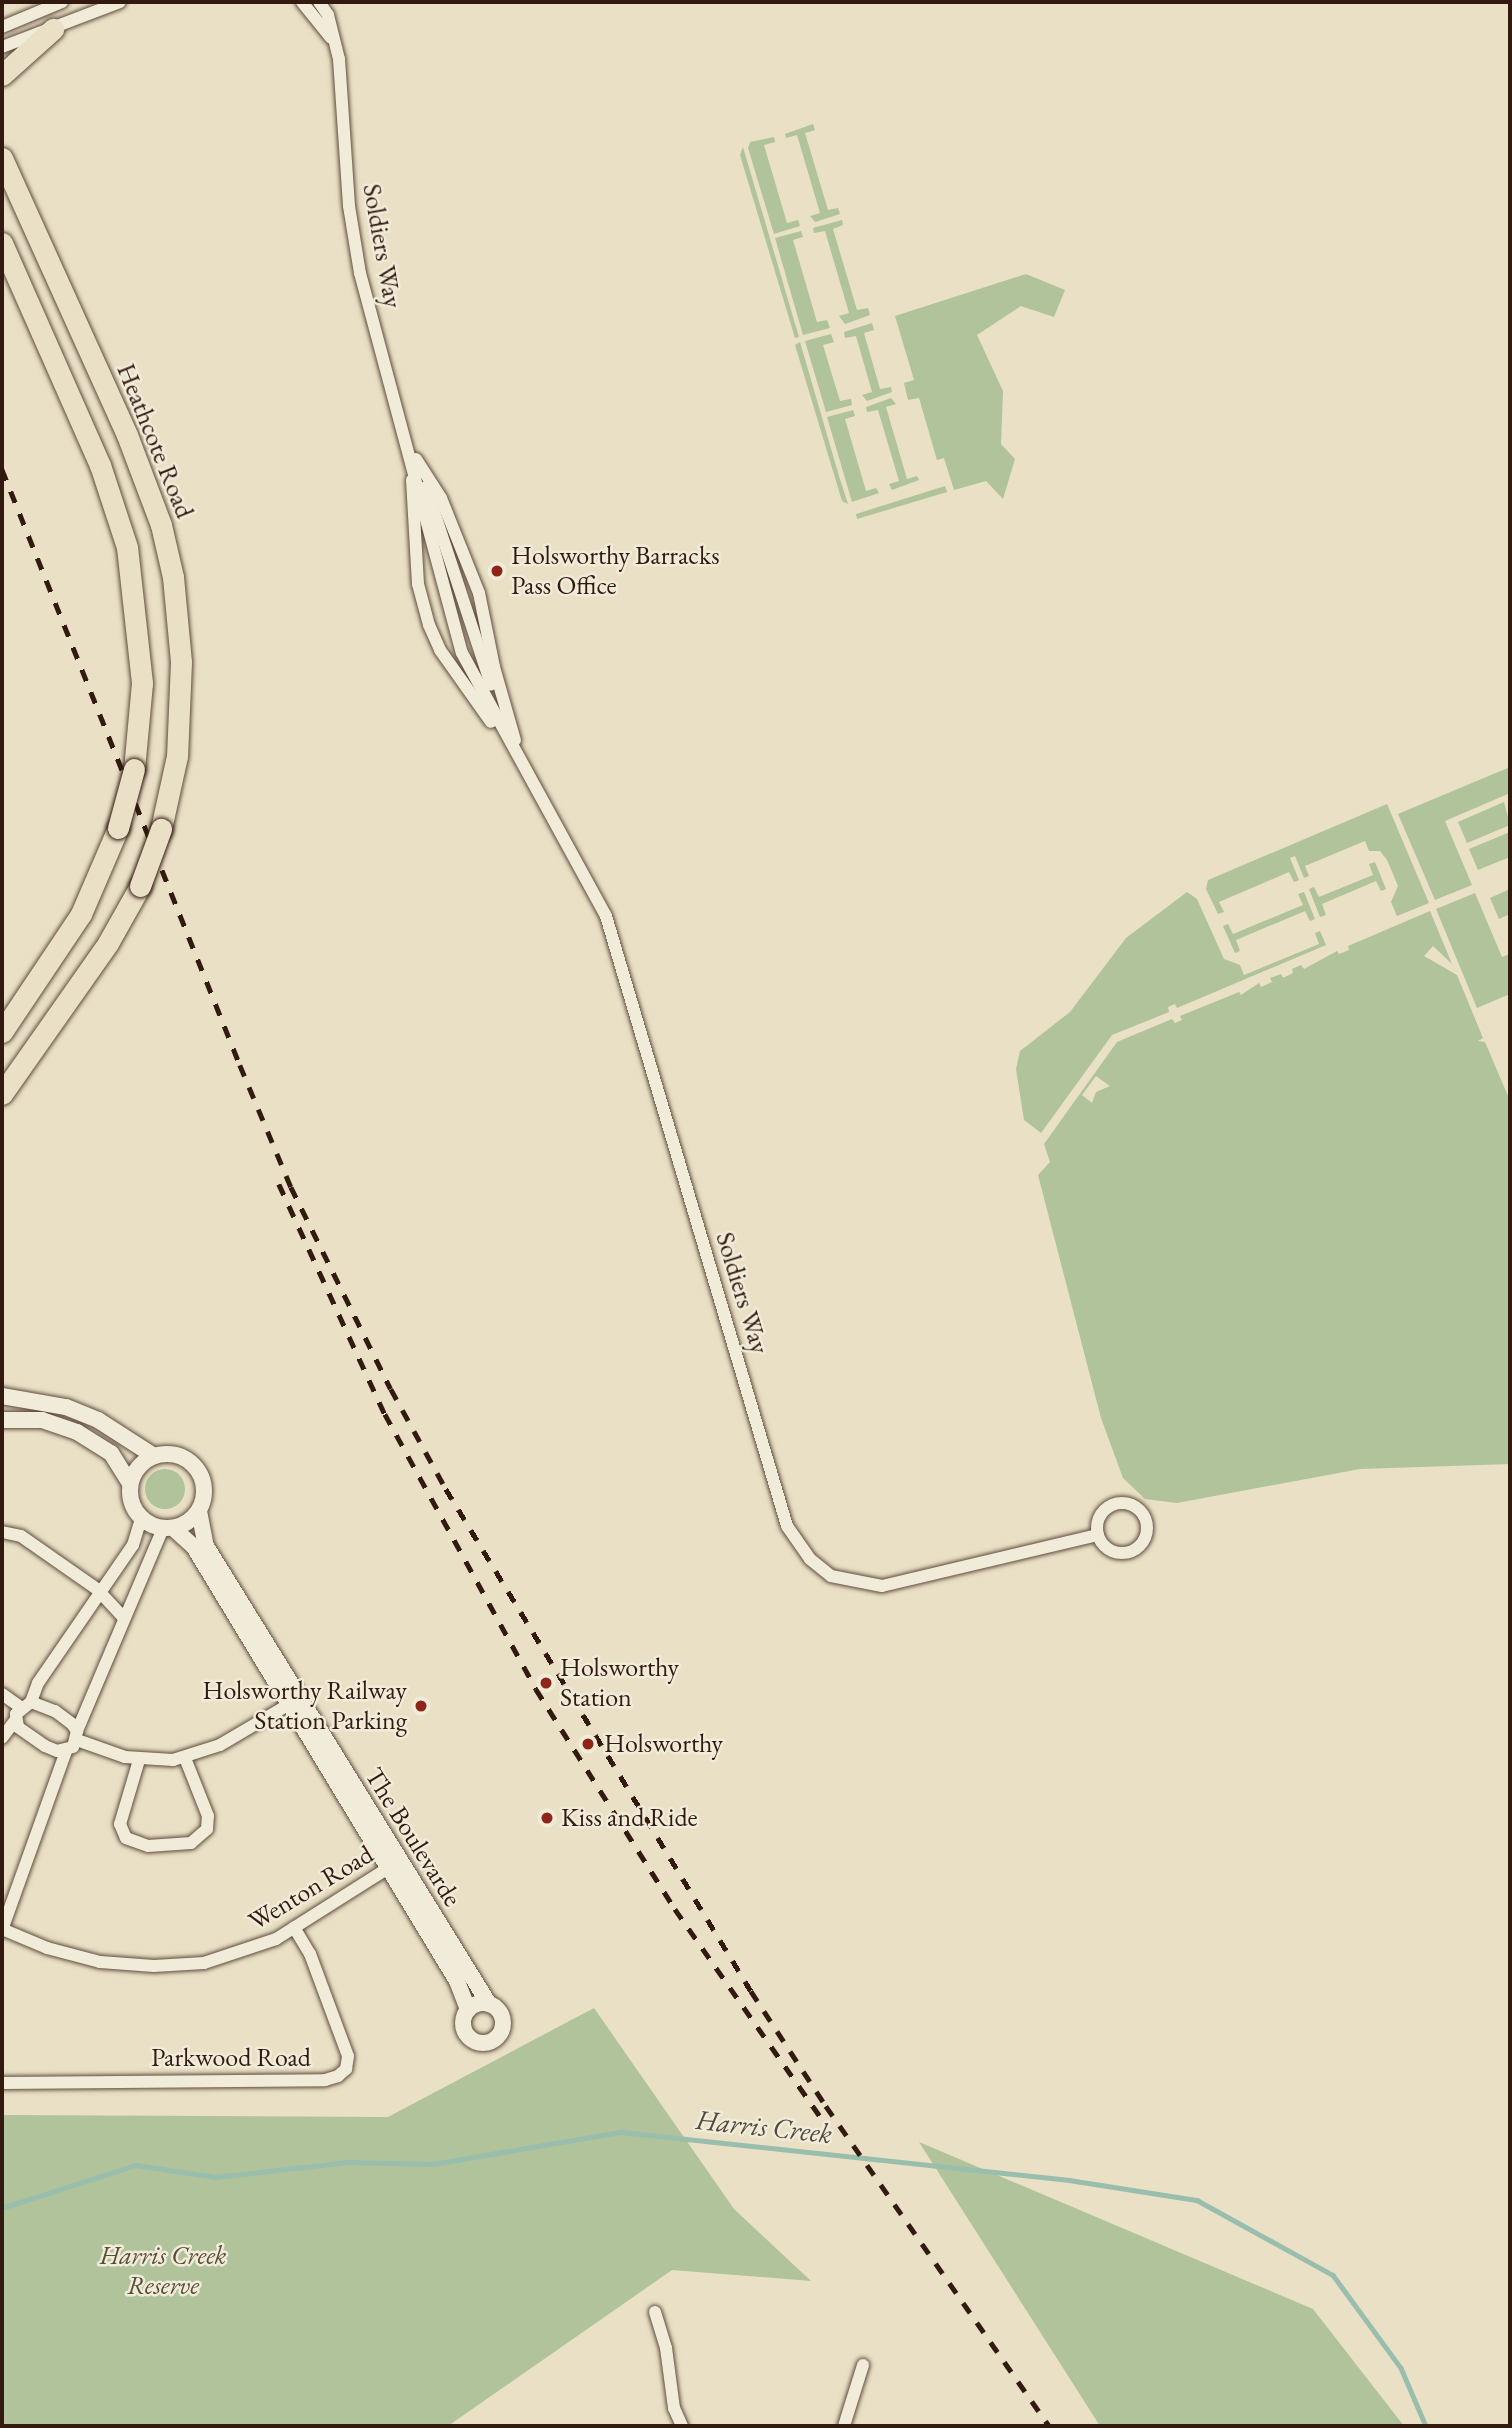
<!DOCTYPE html>
<html>
<head>
<meta charset="utf-8">
<style>
  body { margin:0 }
  #map { position:relative; width:1512px; height:2428px; overflow:hidden; background:#e9e0c5; font-family:"EB Garamond",serif }
  div>[style] { position:absolute }
  [style*='--x'] { left:calc(var(--x)*1px); top:calc(var(--y)*1px); width:calc(var(--w)*1px); rotate:calc(var(--a)*1deg) }
  .green>* { inset:0; background:#b0c39a }
  .round { border-radius:50% }
  .stream>* { height:4.5px; margin:-2.25px; padding:0 2.25px; transform-origin:2.25px; border-radius:2.25px; background:#99beae }
  .roads { filter:drop-shadow(0 0 2px #604c3d) drop-shadow(0 0 2px #604c3d) }
  .minor>* { height:12px; margin:-6px; padding:0 6px; transform-origin:6px; border-radius:6px; background:#f1ebd9 }
  .minor>.ring { margin:-6px; padding:0; box-sizing:content-box; background:none; border:12px solid #f1ebd9; border-radius:50% }
  .tertiary>* { height:16px; margin:-8px; padding:0 8px; transform-origin:8px; border-radius:8px; background:#f1ebd9 }
  .tertiary>.ring { margin:-8px; padding:0; box-sizing:content-box; background:none; border:16px solid #f1ebd9; border-radius:50% }
  .primary>* { height:21px; margin:-10.5px; padding:0 10.5px; transform-origin:10.5px; border-radius:10.5px; background:#e9e0c5 }
  .rail>* { height:4.5px; margin-top:-2.25px; transform-origin:0; background:repeating-linear-gradient(90deg,#321a10 0 12px,transparent 0 24px) }
  .bridges { filter:drop-shadow(0 0 2px #321a10) drop-shadow(0 0 2px #321a10) }
  .primary-bridge>* { height:21px; margin:-10.5px; padding:0 10.5px; transform-origin:10.5px; border-radius:10.5px; background:#e9e0c5 }
  .dots>* { width:19px; height:19px; translate:-50% -50%; box-sizing:border-box; border:4px solid #f1ebd9; border-radius:50% }
  span { translate:-50% -50%; white-space:nowrap; text-align:center; line-height:1.15; -webkit-text-stroke:5px #f1ebd9; paint-order:stroke }
  .street-label { font-size:26px; color:#321a10 }
  .poi-label { font-size:26px; color:#321a10 }
  .left { translate:0 -50%; text-align:left }
  .right { translate:-100% -50%; text-align:right }
  .park-label { font-size:26px; color:#584d39; font-style:italic }
  .water-label { font-size:28px; color:#514b3f; font-style:italic }
  .frame { position:absolute; inset:0; border:4px solid #321a10; pointer-events:none }
</style>
</head>
<body>
<div id="map">
  <div class="green">
    <div style="clip-path:polygon(813px 124px,815px 130px,805px 133px,828px 210px,838px 208px,840px 214px,815px 222px,810px 216px,820px 213px,797px 135px,786px 138px,785px 134px)"></div>
    <div style="clip-path:polygon(774px 137px,775px 142px,764px 145px,787px 223px,798px 220px,800px 226px,774px 234px,748px 148px,750px 142px)"></div>
    <div style="clip-path:polygon(743px 147px,799px 337px,795px 338px,740px 155px)"></div>
    <div style="clip-path:polygon(842px 220px,843px 225px,833px 229px,857px 310px,868px 308px,870px 315px,845px 324px,839px 316px,849px 313px,825px 231px,814px 233px,813px 228px)"></div>
    <div style="clip-path:polygon(801px 231px,803px 237px,793px 240px,817px 322px,827px 320px,830px 328px,803px 335px,775px 238px)"></div>
    <div style="clip-path:polygon(1026px 274px,1065px 290px,1054px 317px,1021px 306px,977px 335px,1003px 391px,1001px 444px,1015px 459px,1003px 499px,986px 481px,954px 490px,944px 458px,937px 460px,919px 398px,908px 400px,904px 383px,914px 380px,895px 316px)"></div>
    <div style="clip-path:polygon(872px 323px,874px 330px,864px 333px,880px 389px,891px 387px,892px 392px,867px 401px,862px 395px,872px 392px,856px 336px,845px 338px,844px 332px)"></div>
    <div style="clip-path:polygon(831px 334px,834px 342px,823px 345px,840px 401px,851px 399px,852px 405px,826px 412px,805px 341px)"></div>
    <div style="clip-path:polygon(800px 342px,839px 476px,848px 504px,842px 501px,795px 345px)"></div>
    <div style="clip-path:polygon(891px 398px,896px 404px,886px 407px,907px 479px,917px 476px,919px 480px,892px 490px,889px 484px,899px 481px,878px 410px,867px 412px,866px 407px)"></div>
    <div style="clip-path:polygon(853px 410px,855px 416px,845px 419px,866px 491px,876px 488px,879px 493px,852px 502px,827px 417px)"></div>
    <div style="clip-path:polygon(945px 486px,947px 492px,857px 519px,856px 514px)"></div>
    <div style="clip-path:polygon(1510px 767px,1510px 793px,1445px 821px,1472px 885px,1435px 900px,1398px 814px)"></div>
    <div style="clip-path:polygon(1504px 802px,1510px 825px,1467px 843px,1458px 822px)"></div>
    <div style="clip-path:polygon(1387px 804px,1429px 903px,1397px 916px,1391px 902px,1398px 886px,1387px 860px,1380px 851px,1369px 851px,1365px 841px,1305px 866px,1309px 876px,1304px 878px,1295px 856px,1290px 858px,1299px 880px,1294px 882px,1289px 872px,1219px 902px,1224px 912px,1218px 914px,1206px 889px,1208px 880px)"></div>
    <div style="clip-path:polygon(1510px 832px,1510px 857px,1478px 870px,1469px 849px)"></div>
    <div style="clip-path:polygon(1375px 862px,1386px 889px,1381px 891px,1376px 881px,1322px 904px,1326px 915px,1320px 917px,1309px 889px,1314px 887px,1319px 897px,1373px 875px,1369px 864px)"></div>
    <div style="clip-path:polygon(1510px 889px,1510px 914px,1499px 919px,1490px 898px)"></div>
    <div style="clip-path:polygon(1187px 892px,1197px 899px,1224px 959px,1240px 965px,1244px 975px,1319px 944px,1315px 933px,1320px 931px,1326px 945px,1177px 1008px,1175px 1004px,1168px 1007px,1169px 1012px,1112px 1035px,1041px 1133px,1024px 1120px,1016px 1069px,1020px 1051px,1070px 1012px,1126px 938px)"></div>
    <div style="clip-path:polygon(1304px 892px,1315px 919px,1310px 921px,1305px 911px,1236px 940px,1240px 951px,1235px 953px,1223px 926px,1228px 924px,1233px 934px,1303px 905px,1298px 894px)"></div>
    <div style="clip-path:polygon(1475px 893px,1502px 957px,1510px 954px,1510px 994px,1477px 1008px,1436px 909px)"></div>
    <div style="clip-path:polygon(evenodd,1430px 911px,1452px 964px,1433px 946px,1424px 956px,1457px 975px,1483px 1038px,1478px 1041px,1485px 1042px,1508px 1096px,1510px 1464px,1360px 1469px,1177px 1503px,1145px 1499px,1123px 1478px,1101px 1418px,1038px 1175px,1050px 1162px,1044px 1144px,1117px 1042px,1172px 1019px,1175px 1023px,1182px 1020px,1180px 1016px,1239px 992px,1241px 995px,1259px 983px,1261px 987px,1272px 982px,1270px 978px,1281px 974px,1283px 978px,1293px 973px,1292px 969px,1301px 965px,1304px 969px,1337px 951px,1339px 954px,1349px 950px,1348px 946px,1430px 911px,1096px 1076px,1110px 1086px,1096px 1092px,1092px 1103px,1082px 1095px,1096px 1076px)"></div>
    <div class="round" style="left:145px;top:1469px;width:40px;height:40px"></div>
    <div style="clip-path:polygon(594px 2008px,734px 2209px,811px 2281px,672px 2270px,448px 2426px,2px 2426px,2px 2115px,388px 2117px)"></div>
    <div style="clip-path:polygon(919px 2142px,1313px 2309px,1404px 2426px,1100px 2426px)"></div>
  </div>
  <div class="stream">
    <div style="--x:2;--y:2208;--w:141;--a:-17.8"></div>
    <div style="--x:136;--y:2165;--w:80;--a:8.6"></div>
    <div style="--x:215;--y:2177;--w:134;--a:-6.4"></div>
    <div style="--x:348;--y:2162;--w:85;--a:1.3"></div>
    <div style="--x:433;--y:2164;--w:191;--a:-9.7"></div>
    <div style="--x:621;--y:2132;--w:451;--a:6.1"></div>
    <div style="--x:1069;--y:2180;--w:130;--a:8.9"></div>
    <div style="--x:1197;--y:2200;--w:155;--a:28.9"></div>
    <div style="--x:1333;--y:2275;--w:115;--a:53.8"></div>
    <div style="--x:1401;--y:2368;--w:63;--a:66.7"></div>
  </div>
  <div class="roads">
    <div class="minor">
      <div style="--x:302;--y:2;--w:46;--a:51.1"></div>
      <div style="--x:319;--y:2;--w:16;--a:55"></div>
      <div style="--x:328;--y:15;--w:45;--a:76"></div>
      <div style="--x:339;--y:59;--w:147;--a:86.1"></div>
      <div style="--x:349;--y:206;--w:68;--a:80.7"></div>
      <div style="--x:360;--y:273;--w:393;--a:75"></div>
      <div style="--x:462;--y:653;--w:300;--a:61.3"></div>
      <div style="--x:606;--y:916;--w:636;--a:73.47"></div>
      <div style="--x:787;--y:1526;--w:40;--a:55.1"></div>
      <div style="--x:810;--y:1559;--w:27;--a:39"></div>
      <div style="--x:831;--y:1576;--w:52;--a:11.1"></div>
      <div style="--x:882;--y:1586;--w:222;--a:-13.3"></div>
      <div style="--x:2;--y:27;--w:65;--a:-22.6"></div>
      <div style="--x:2;--y:47;--w:126;--a:-20.9"></div>
      <div style="--x:416;--y:459;--w:46;--a:57.3"></div>
      <div style="--x:441;--y:498;--w:102;--a:68.2"></div>
      <div style="--x:479;--y:593;--w:76;--a:78.5"></div>
      <div style="--x:494;--y:667;--w:76;--a:74"></div>
      <div style="--x:412;--y:480;--w:104;--a:86.7"></div>
      <div style="--x:418;--y:584;--w:42;--a:75"></div>
      <div style="--x:429;--y:625;--w:27;--a:66"></div>
      <div style="--x:440;--y:650;--w:88;--a:54.7"></div>
      <div style="--x:426;--y:487;--w:208;--a:71.8"></div>
      <div class="ring" style="left:1097px;top:1503px;width:38px;height:38px"></div>
      <div style="--x:2;--y:1532;--w:19;--a:12"></div>
      <div style="--x:21;--y:1536;--w:93;--a:34.9"></div>
      <div style="--x:97;--y:1589;--w:38;--a:47"></div>
      <div style="--x:2;--y:1694;--w:21;--a:35"></div>
      <div style="--x:31;--y:1702;--w:20;--a:-70"></div>
      <div style="--x:38;--y:1683;--w:168;--a:-55.5"></div>
      <div style="--x:133;--y:1545;--w:28;--a:-73"></div>
      <div style="--x:31;--y:1702;--w:26;--a:21"></div>
      <div style="--x:55;--y:1711;--w:21;--a:37"></div>
      <div style="--x:72;--y:1724;--w:9;--a:54"></div>
      <div style="--x:77;--y:1731;--w:16;--a:104"></div>
      <div style="--x:73;--y:1747;--w:16;--a:166"></div>
      <div style="--x:57;--y:1751;--w:13;--a:-157"></div>
      <div style="--x:45;--y:1746;--w:33;--a:-145"></div>
      <div style="--x:18;--y:1727;--w:13;--a:-99"></div>
      <div style="--x:16;--y:1714;--w:19;--a:-39"></div>
      <div style="--x:77;--y:1731;--w:220;--a:-67"></div>
      <div style="--x:2;--y:1738;--w:21;--a:-53"></div>
      <div style="--x:77;--y:1740;--w:51;--a:19.5"></div>
      <div style="--x:125;--y:1757;--w:48;--a:3.6"></div>
      <div style="--x:173;--y:1760;--w:49;--a:-17.7"></div>
      <div style="--x:220;--y:1745;--w:79;--a:-30.5"></div>
      <div style="--x:139;--y:1760;--w:67;--a:106.5"></div>
      <div style="--x:120;--y:1824;--w:15;--a:67"></div>
      <div style="--x:126;--y:1838;--w:23;--a:20"></div>
      <div style="--x:148;--y:1846;--w:43;--a:-4"></div>
      <div style="--x:191;--y:1843;--w:21;--a:-41"></div>
      <div style="--x:207;--y:1829;--w:13;--a:-86"></div>
      <div style="--x:208;--y:1816;--w:62;--a:-111.6"></div>
      <div style="--x:2;--y:1929;--w:49;--a:22.9"></div>
      <div style="--x:47;--y:1948;--w:55;--a:14.8"></div>
      <div style="--x:100;--y:1962;--w:54;--a:4.2"></div>
      <div style="--x:154;--y:1966;--w:50;--a:-3.4"></div>
      <div style="--x:204;--y:1963;--w:76;--a:-18.4"></div>
      <div style="--x:276;--y:1939;--w:142;--a:-32.3"></div>
      <div style="--x:2;--y:1930;--w:190;--a:-70.3"></div>
      <div style="--x:2;--y:2083;--w:323;--a:-0.5"></div>
      <div style="--x:325;--y:2080;--w:14;--a:-17"></div>
      <div style="--x:338;--y:2076;--w:11;--a:-41"></div>
      <div style="--x:346;--y:2069;--w:13;--a:-81"></div>
      <div style="--x:348;--y:2056;--w:109;--a:-110.4"></div>
      <div style="--x:310;--y:1954;--w:31;--a:-121"></div>
      <div style="--x:655;--y:2312;--w:38;--a:73"></div>
      <div style="--x:666;--y:2348;--w:61;--a:82.4"></div>
      <div style="--x:674;--y:2408;--w:20;--a:66"></div>
      <div style="--x:844;--y:2426;--w:64;--a:-72.7"></div>
    </div>
    <div class="tertiary">
      <div style="--x:2;--y:1396;--w:65;--a:9.8"></div>
      <div style="--x:66;--y:1407;--w:35;--a:22"></div>
      <div style="--x:98;--y:1420;--w:67;--a:32.7"></div>
      <div style="--x:2;--y:1420;--w:40;--a:0"></div>
      <div style="--x:42;--y:1420;--w:37;--a:19"></div>
      <div style="--x:77;--y:1432;--w:40;--a:32"></div>
      <div style="--x:111;--y:1453;--w:36;--a:58"></div>
      <div class="ring" style="left:130px;top:1454px;width:58px;height:58px"></div>
      <div style="--x:199;--y:1511;--w:36;--a:79"></div>
      <div style="--x:206;--y:1546;--w:538;--a:58.29"></div>
      <div style="--x:173;--y:1528;--w:28;--a:42"></div>
      <div style="--x:194;--y:1547;--w:507;--a:58.78"></div>
      <div style="--x:457;--y:1981;--w:31;--a:69"></div>
      <div class="ring" style="left:463px;top:2003px;width:24px;height:24px"></div>
    </div>
    <div class="primary">
      <div style="--x:2;--y:75;--w:69;--a:-42"></div>
      <div style="--x:2;--y:158;--w:304;--a:65.7"></div>
      <div style="--x:127;--y:435;--w:96;--a:69.3"></div>
      <div style="--x:161;--y:525;--w:53;--a:77"></div>
      <div style="--x:173;--y:577;--w:85;--a:84.6"></div>
      <div style="--x:181;--y:662;--w:94;--a:92.4"></div>
      <div style="--x:177;--y:756;--w:75;--a:102.4"></div>
      <div style="--x:2;--y:243;--w:243;--a:66.2"></div>
      <div style="--x:100;--y:465;--w:86;--a:71.8"></div>
      <div style="--x:127;--y:547;--w:137;--a:83.7"></div>
      <div style="--x:142;--y:683;--w:86;--a:95.3"></div>
      <div style="--x:2;--y:1032;--w:142;--a:-56.2"></div>
      <div style="--x:81;--y:914;--w:94;--a:-66.7"></div>
      <div style="--x:2;--y:1094;--w:184;--a:-54.9"></div>
      <div style="--x:108;--y:943;--w:65;--a:-60.7"></div>
    </div>
  </div>
  <div class="rail">
    <div style="--x:2;--y:469;--w:642;--a:68.23"></div>
    <div style="--x:240;--y:1065;--w:132;--a:67.3"></div>
    <div style="--x:291;--y:1187;--w:225;--a:63.7"></div>
    <div style="--x:391;--y:1389;--w:114;--a:61.2"></div>
    <div style="--x:446;--y:1489;--w:587;--a:58.72"></div>
    <div style="--x:751;--y:1991;--w:137;--a:56.9"></div>
    <div style="--x:826;--y:2106;--w:390;--a:55.1"></div>
    <div style="--x:279;--y:1184;--w:253;--a:65.3"></div>
    <div style="--x:385;--y:1414;--w:314;--a:61.2"></div>
    <div style="--x:536;--y:1689;--w:260;--a:57.7"></div>
    <div style="--x:675;--y:1909;--w:261;--a:55"></div>
  </div>
  <div class="bridges">
    <div class="primary-bridge">
      <div style="--x:118;--y:828;--w:61;--a:-74.8"></div>
      <div style="--x:140;--y:886;--w:61;--a:-69.8"></div>
    </div>
  </div>
  <div class="dots">
    <div style="left:497px;top:571px;background:#8f2418"></div>
    <div style="left:546px;top:1683px;background:#8f2418"></div>
    <div style="left:421px;top:1706px;background:#8f2418"></div>
    <div style="left:588px;top:1744px;background:#8f2418"></div>
    <div style="left:547px;top:1818px;background:#8f2418"></div>
  </div>
  <div class="street-label">
    <span style="left:382px;top:246px;rotate:80deg">Soldiers Way</span>
    <span style="left:155px;top:441px;rotate:68deg">Heathcote Road</span>
    <span style="left:742px;top:1293px;rotate:73deg">Soldiers Way</span>
    <span style="left:413px;top:1837px;rotate:58deg">The Boulevarde</span>
    <span style="left:311px;top:1888px;rotate:-31deg">Wenton Road</span>
    <span style="left:231px;top:2058px">Parkwood Road</span>
  </div>
  <div class="poi-label">
    <span class="left" style="left:511px;top:571px">Holsworthy Barracks<br>Pass Office</span>
    <span class="left" style="left:560px;top:1683px">Holsworthy<br>Station</span>
    <span class="right" style="left:407px;top:1706px">Holsworthy Railway<br>Station Parking</span>
    <span class="left" style="left:604px;top:1744px">Holsworthy</span>
    <span class="left" style="left:561px;top:1818px">Kiss and Ride</span>
  </div>
  <div class="park-label">
    <span style="left:163px;top:2271px">Harris Creek<br>Reserve</span>
  </div>
  <div class="water-label">
    <span style="left:764px;top:2126px;rotate:6deg">Harris Creek</span>
  </div>
  <div class="frame"></div>
</div>
</body>
</html>
